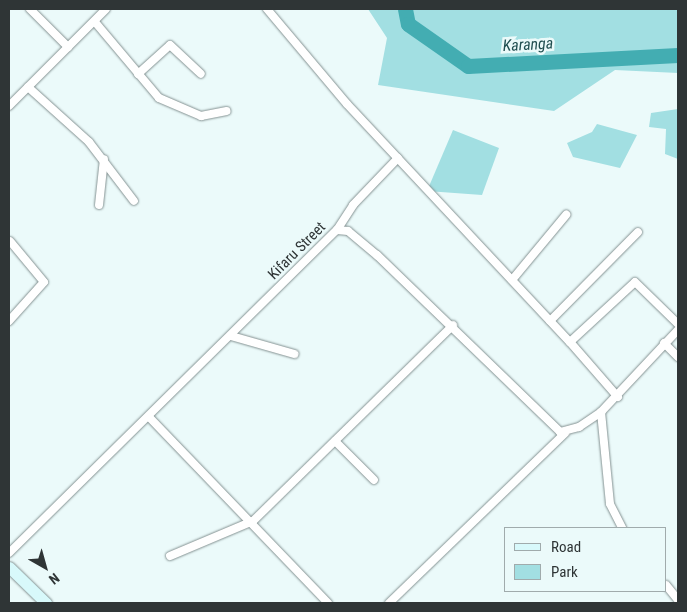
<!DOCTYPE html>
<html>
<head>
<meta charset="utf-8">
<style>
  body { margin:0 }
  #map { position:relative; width:687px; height:612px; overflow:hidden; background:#ebfafa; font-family:"Roboto Condensed",sans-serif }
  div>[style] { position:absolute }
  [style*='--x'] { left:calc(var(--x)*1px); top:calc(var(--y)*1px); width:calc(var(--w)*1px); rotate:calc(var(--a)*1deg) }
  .green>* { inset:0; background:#a2dfe2 }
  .river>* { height:15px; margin:-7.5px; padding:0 7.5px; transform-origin:7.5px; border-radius:7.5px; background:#43adb2 }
  .roads { filter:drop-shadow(0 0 1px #849292) drop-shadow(0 0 1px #849292) }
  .minor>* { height:8px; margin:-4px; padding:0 4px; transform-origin:4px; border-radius:4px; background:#fff }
  .secondary>* { height:11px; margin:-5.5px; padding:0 5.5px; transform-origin:5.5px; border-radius:5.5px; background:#d8f9fb }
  span { translate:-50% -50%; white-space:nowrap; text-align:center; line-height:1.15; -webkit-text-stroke:5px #ebfafa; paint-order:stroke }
  .street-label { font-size:15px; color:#2f3536 }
  .water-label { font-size:16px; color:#214f51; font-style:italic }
  .frame { position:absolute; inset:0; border:10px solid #2f3536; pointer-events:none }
  .legend { position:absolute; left:504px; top:527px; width:162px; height:65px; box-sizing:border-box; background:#ebfafa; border:1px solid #a0abac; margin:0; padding:6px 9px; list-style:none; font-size:15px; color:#2f3536 }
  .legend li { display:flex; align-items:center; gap:10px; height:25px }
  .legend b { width:25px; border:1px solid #a0abac }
  .north { position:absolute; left:20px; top:542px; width:50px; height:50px; -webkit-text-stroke:4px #ebfafa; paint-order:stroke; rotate:142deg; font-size:14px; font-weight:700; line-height:20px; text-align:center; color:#2f3536 }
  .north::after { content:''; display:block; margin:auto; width:18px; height:22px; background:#2f3536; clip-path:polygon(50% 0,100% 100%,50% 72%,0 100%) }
</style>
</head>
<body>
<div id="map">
  <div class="green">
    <div style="clip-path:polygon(368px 9px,678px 9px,678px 73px,615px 70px,554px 111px,378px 85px,387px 38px)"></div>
    <div style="clip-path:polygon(678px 109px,678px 159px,665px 154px,666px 129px,649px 127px,651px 113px)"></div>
    <div style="clip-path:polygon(597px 124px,637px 135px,620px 168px,573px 157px,567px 143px,592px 132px)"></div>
    <div style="clip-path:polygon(453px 130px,499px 148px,482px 195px,427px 191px)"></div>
  </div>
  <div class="river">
    <div style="--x:405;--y:9;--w:15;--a:79"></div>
    <div style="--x:408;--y:24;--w:73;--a:35"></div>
    <div style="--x:468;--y:66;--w:210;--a:-3"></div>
  </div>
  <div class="roads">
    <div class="minor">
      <div style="--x:30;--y:9;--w:54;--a:45"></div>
      <div style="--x:267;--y:9;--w:124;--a:49.9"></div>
      <div style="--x:347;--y:104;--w:326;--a:46.9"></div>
      <div style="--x:570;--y:342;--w:88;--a:-42.7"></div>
      <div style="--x:635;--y:282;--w:60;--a:44.3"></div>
      <div style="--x:95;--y:22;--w:99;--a:49.9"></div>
      <div style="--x:159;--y:98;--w:46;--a:23.2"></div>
      <div style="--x:201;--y:116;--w:26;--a:-11"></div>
      <div style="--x:138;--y:74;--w:43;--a:-42.2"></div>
      <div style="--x:170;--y:45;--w:42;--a:43.1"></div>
      <div style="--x:28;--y:87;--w:82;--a:42"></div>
      <div style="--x:89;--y:142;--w:74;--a:52.7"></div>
      <div style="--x:9;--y:106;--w:137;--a:-45"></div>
      <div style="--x:99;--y:205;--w:46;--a:-83.8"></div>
      <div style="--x:337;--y:230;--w:30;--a:-57"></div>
      <div style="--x:353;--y:205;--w:65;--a:-46.2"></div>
      <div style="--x:512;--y:280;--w:85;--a:-50.3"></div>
      <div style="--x:9;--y:321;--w:52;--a:-48.1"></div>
      <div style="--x:44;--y:282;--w:53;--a:-129.7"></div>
      <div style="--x:550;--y:321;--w:125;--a:-45.3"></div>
      <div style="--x:231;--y:336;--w:66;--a:15.9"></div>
      <div style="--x:570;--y:342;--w:73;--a:48.9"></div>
      <div style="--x:664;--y:343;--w:20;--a:45"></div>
      <div style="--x:601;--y:412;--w:92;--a:84.4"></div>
      <div style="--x:610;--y:504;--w:27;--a:63"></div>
      <div style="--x:150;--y:418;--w:257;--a:46.1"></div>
      <div style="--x:335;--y:441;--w:55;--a:45"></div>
      <div style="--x:9;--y:553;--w:460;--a:-44.6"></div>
      <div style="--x:337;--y:230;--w:11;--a:5"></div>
      <div style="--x:348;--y:231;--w:38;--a:40"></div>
      <div style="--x:377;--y:255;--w:255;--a:44"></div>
      <div style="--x:560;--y:432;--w:20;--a:-15"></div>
      <div style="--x:579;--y:427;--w:27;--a:-34"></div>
      <div style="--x:601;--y:412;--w:112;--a:-46.8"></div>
      <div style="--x:170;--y:556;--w:90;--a:-22.9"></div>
      <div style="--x:253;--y:521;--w:280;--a:-44.4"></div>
      <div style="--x:666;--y:585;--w:19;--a:51"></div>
      <div style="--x:389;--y:603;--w:245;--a:-44"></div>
    </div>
    <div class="secondary">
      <div style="--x:9;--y:567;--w:52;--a:44.2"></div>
    </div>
  </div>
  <div class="street-label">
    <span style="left:297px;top:251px;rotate:-45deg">Kifaru Street</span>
  </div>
  <div class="water-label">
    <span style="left:528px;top:45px;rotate:-3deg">Karanga</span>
  </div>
  <div class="frame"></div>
  <ul class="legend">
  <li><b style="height:6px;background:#d8f9fb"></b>Road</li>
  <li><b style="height:14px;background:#a2dfe2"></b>Park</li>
  </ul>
  <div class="north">N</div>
</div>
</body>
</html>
